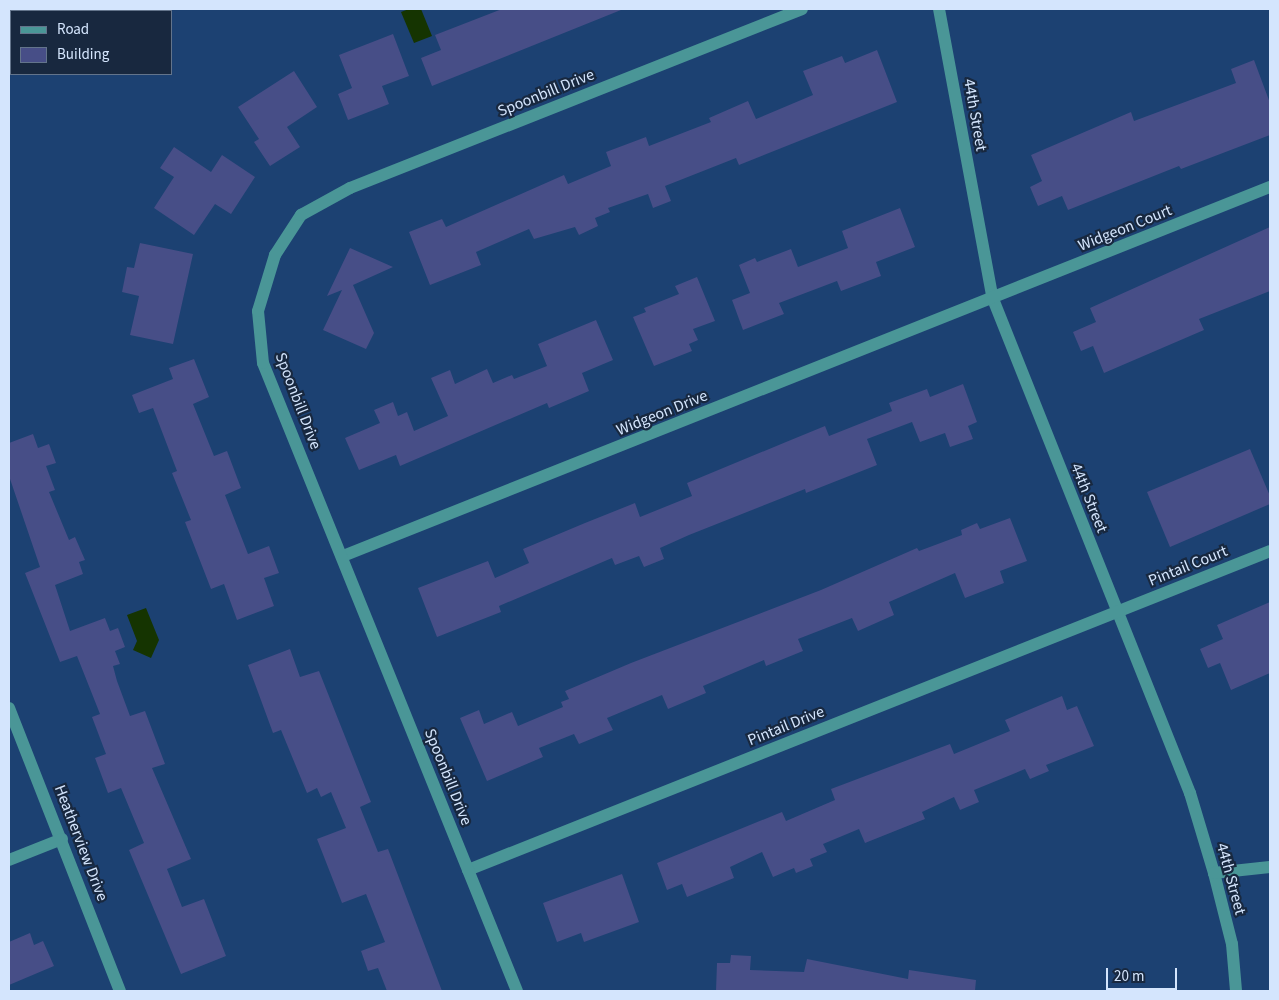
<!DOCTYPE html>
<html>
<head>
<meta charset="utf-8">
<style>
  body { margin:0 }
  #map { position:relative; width:1279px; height:1000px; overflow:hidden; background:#1c4172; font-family:"Source Sans 3",sans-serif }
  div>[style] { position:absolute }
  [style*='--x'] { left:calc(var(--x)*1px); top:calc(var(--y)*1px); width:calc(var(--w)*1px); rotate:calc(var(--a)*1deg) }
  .water>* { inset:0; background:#153401 }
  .building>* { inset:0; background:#474e87 }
  .minor>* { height:12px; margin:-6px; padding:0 6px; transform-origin:6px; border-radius:6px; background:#4a9697 }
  span { translate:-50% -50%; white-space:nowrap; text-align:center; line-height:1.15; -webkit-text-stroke:4.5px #18283f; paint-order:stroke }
  .street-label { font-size:16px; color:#d4e5fd }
  .frame { position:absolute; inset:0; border:10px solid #d4e5fd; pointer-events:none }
  .legend { position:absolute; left:10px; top:10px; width:162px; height:65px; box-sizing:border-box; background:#18283f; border:1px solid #63748b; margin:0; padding:6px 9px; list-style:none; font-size:15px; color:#d4e5fd }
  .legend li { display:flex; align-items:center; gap:10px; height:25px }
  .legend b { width:25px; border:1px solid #63748b }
  .scale { position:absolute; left:1106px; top:968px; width:71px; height:22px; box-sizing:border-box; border:2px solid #d4e5fd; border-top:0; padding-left:6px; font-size:15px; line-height:18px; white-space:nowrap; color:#d4e5fd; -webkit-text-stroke:4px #18283f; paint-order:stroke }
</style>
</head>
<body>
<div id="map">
  <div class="water">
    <div style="clip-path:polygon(409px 9px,421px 9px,432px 36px,414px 43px,401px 12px)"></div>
    <div style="clip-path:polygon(146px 608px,159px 640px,151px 658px,133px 650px,137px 641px,127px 615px)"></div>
  </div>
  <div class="building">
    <div style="clip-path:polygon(502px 9px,620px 9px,621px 10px,432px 86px,421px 58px,441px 50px,435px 35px)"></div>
    <div style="clip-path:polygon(393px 34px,409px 76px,382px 86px,389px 104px,348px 120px,338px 94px,352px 88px,339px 55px)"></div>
    <div style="clip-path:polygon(877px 50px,897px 102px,739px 165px,736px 158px,665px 186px,671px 201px,653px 208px,648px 194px,608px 208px,610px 212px,595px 218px,598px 226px,579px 235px,575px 227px,534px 239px,529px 229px,476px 252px,481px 265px,430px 285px,409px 232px,442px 219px,446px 227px,564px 175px,568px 184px,611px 166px,606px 152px,646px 137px,649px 146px,711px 122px,709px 118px,748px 101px,756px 119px,813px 95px,803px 71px,842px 56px,845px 63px)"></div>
    <div style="clip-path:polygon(1254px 60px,1270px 103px,1270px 135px,1181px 169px,1179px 166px,1068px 210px,1062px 196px,1038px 206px,1030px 187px,1042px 181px,1031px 155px,1131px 112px,1134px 121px,1236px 83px,1231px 69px)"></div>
    <div style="clip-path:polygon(294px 71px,317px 107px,287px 127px,300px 147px,270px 166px,254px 142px,259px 139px,238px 107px)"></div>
    <div style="clip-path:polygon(174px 147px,211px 172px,222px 155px,255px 177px,231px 214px,215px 204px,194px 235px,154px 208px,174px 177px,160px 168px)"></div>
    <div style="clip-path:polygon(900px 208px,915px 247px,876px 262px,881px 276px,841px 291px,837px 281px,779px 303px,784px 314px,743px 330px,732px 300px,750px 293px,739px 265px,755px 258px,757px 262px,791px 249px,798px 267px,848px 248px,842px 231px)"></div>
    <div style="clip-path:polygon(1270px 227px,1270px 291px,1199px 319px,1204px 330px,1104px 373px,1093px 346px,1081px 351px,1073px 332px,1096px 322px,1090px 308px)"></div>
    <div style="clip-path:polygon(140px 243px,193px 254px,173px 344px,130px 335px,139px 296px,122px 292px,127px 267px,134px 268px)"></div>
    <div style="clip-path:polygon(350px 248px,393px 267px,353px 285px,374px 333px,366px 349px,323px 330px,342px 290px,327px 296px)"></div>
    <div style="clip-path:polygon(697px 277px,715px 321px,693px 329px,698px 340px,689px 344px,692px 351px,654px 366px,633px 317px,646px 312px,644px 308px,679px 294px,675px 286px)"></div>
    <div style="clip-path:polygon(596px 320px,613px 360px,582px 373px,589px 391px,549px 408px,547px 403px,400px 466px,396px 455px,359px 470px,345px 438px,380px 423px,374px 410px,393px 402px,398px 416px,407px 412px,414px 431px,448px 416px,431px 378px,450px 370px,455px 384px,487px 369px,493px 383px,512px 375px,514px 379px,547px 366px,538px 344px)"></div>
    <div style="clip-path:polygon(194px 359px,209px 397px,193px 404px,214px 456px,227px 451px,241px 488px,225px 495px,248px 554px,269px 546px,279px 573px,264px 578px,274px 606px,237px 620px,224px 584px,211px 589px,185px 522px,191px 520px,172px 473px,177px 471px,153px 408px,139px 413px,132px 395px,173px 379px,169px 368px)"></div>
    <div style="clip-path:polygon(963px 384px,977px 422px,968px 426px,973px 439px,950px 447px,945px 433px,920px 442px,912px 422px,867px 439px,877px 465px,806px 493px,805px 489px,689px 535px,660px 548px,664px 559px,644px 567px,639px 556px,615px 565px,612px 558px,499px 606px,501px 612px,437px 637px,418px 588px,488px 561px,495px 578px,529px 563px,523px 549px,585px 523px,635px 503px,640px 517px,692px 496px,687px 483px,786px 442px,825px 426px,829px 436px,892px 411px,889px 403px,927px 389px,930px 397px)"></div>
    <div style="clip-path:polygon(33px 434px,38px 448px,49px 444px,56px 463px,46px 466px,55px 490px,49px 492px,69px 540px,75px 537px,85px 560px,79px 562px,83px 574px,55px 585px,70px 631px,105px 618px,110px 631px,118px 628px,125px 647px,115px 651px,120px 664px,113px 666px,117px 681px,130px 716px,145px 711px,165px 764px,152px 768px,191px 859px,167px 869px,182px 907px,204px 899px,226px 956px,181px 974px,129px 850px,144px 843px,121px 788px,108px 793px,95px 758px,106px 754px,92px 717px,100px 714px,77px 656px,60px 662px,25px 573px,40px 567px,9px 476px,9px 443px)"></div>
    <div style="clip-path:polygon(1250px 449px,1270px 496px,1270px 504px,1170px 547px,1147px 492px)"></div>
    <div style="clip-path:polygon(1010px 518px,1027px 561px,1000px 571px,1004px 583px,965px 598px,955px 573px,889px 602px,894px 615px,858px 631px,852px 618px,798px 639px,803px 651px,766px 666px,764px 660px,703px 686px,706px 693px,668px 709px,662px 695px,607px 718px,613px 730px,579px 744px,574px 734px,539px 748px,543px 757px,487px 781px,460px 718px,479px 710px,484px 724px,512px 712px,518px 726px,563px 707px,561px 702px,569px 699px,565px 691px,631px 663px,821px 590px,917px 548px,919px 551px,962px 535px,961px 530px,977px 523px,980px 529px)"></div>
    <div style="clip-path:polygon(1270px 602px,1270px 673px,1231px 690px,1220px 663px,1208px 668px,1200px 649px,1223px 639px,1217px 625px)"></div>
    <div style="clip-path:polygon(290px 649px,300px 677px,319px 671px,371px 802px,360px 807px,378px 852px,388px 849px,442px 991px,387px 991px,378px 968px,368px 971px,361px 951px,385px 942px,366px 894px,342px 903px,317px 839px,346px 828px,331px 792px,321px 797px,317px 788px,307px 793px,281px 730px,273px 733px,248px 665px)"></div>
    <div style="clip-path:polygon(1062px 696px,1067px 710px,1077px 706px,1094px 746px,1046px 765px,1049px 771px,1030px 779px,1025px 769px,974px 790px,979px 802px,960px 810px,954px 797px,922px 812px,925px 819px,865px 843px,859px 829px,823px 844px,827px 852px,810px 859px,813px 866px,796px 873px,794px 868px,773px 877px,762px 852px,730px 867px,734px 878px,687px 897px,682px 884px,667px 890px,657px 863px,782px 812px,786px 821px,835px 800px,831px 789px,950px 744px,954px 754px,1010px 731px,1005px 720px)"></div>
    <div style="clip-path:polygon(622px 874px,639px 922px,584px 942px,581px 933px,557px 942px,543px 903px)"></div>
    <div style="clip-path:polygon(30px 933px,34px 945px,43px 941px,54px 966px,9px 985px,9px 942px)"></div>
    <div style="clip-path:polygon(731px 955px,751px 956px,750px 970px,804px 972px,807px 959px,908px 979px,909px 970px,976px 980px,975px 991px,716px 991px,717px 963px,730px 963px)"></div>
  </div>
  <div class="minor">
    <div style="--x:939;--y:9;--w:295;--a:79.5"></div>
    <div style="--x:993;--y:299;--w:532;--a:68.26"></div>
    <div style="--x:1190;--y:793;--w:84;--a:73.3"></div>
    <div style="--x:1214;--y:873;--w:73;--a:75.8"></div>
    <div style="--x:1232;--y:944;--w:47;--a:85.1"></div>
    <div style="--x:343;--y:556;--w:998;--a:-21.71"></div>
    <div style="--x:9;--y:708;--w:304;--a:68.6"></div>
    <div style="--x:9;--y:860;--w:57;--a:-21.6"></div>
    <div style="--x:468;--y:870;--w:863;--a:-21.69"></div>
    <div style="--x:1214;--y:873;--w:56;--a:-6.1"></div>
    <div style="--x:517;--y:991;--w:677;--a:-112.02"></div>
    <div style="--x:263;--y:363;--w:52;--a:-95.5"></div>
    <div style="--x:258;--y:311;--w:59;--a:-73.1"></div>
    <div style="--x:275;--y:255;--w:48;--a:-57"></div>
    <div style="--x:301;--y:215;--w:56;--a:-28.9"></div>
    <div style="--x:350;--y:188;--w:486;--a:-21.6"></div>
  </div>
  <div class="street-label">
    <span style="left:546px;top:93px;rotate:-22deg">Spoonbill Drive</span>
    <span style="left:975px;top:115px;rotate:80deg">44th Street</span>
    <span style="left:1125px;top:228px;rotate:-22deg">Widgeon Court</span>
    <span style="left:298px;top:401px;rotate:69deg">Spoonbill Drive</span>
    <span style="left:662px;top:413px;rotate:-22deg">Widgeon Drive</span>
    <span style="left:1089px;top:498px;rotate:68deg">44th Street</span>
    <span style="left:1188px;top:566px;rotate:-22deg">Pintail Court</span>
    <span style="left:786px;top:726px;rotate:-22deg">Pintail Drive</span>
    <span style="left:448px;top:777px;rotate:68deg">Spoonbill Drive</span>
    <span style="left:81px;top:843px;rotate:69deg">Heatherview Drive</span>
    <span style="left:1231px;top:879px;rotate:75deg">44th Street</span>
  </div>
  <div class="frame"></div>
  <ul class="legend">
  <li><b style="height:6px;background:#4a9697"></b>Road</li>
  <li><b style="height:14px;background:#474e87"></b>Building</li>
  </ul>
  <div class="scale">20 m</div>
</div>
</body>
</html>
